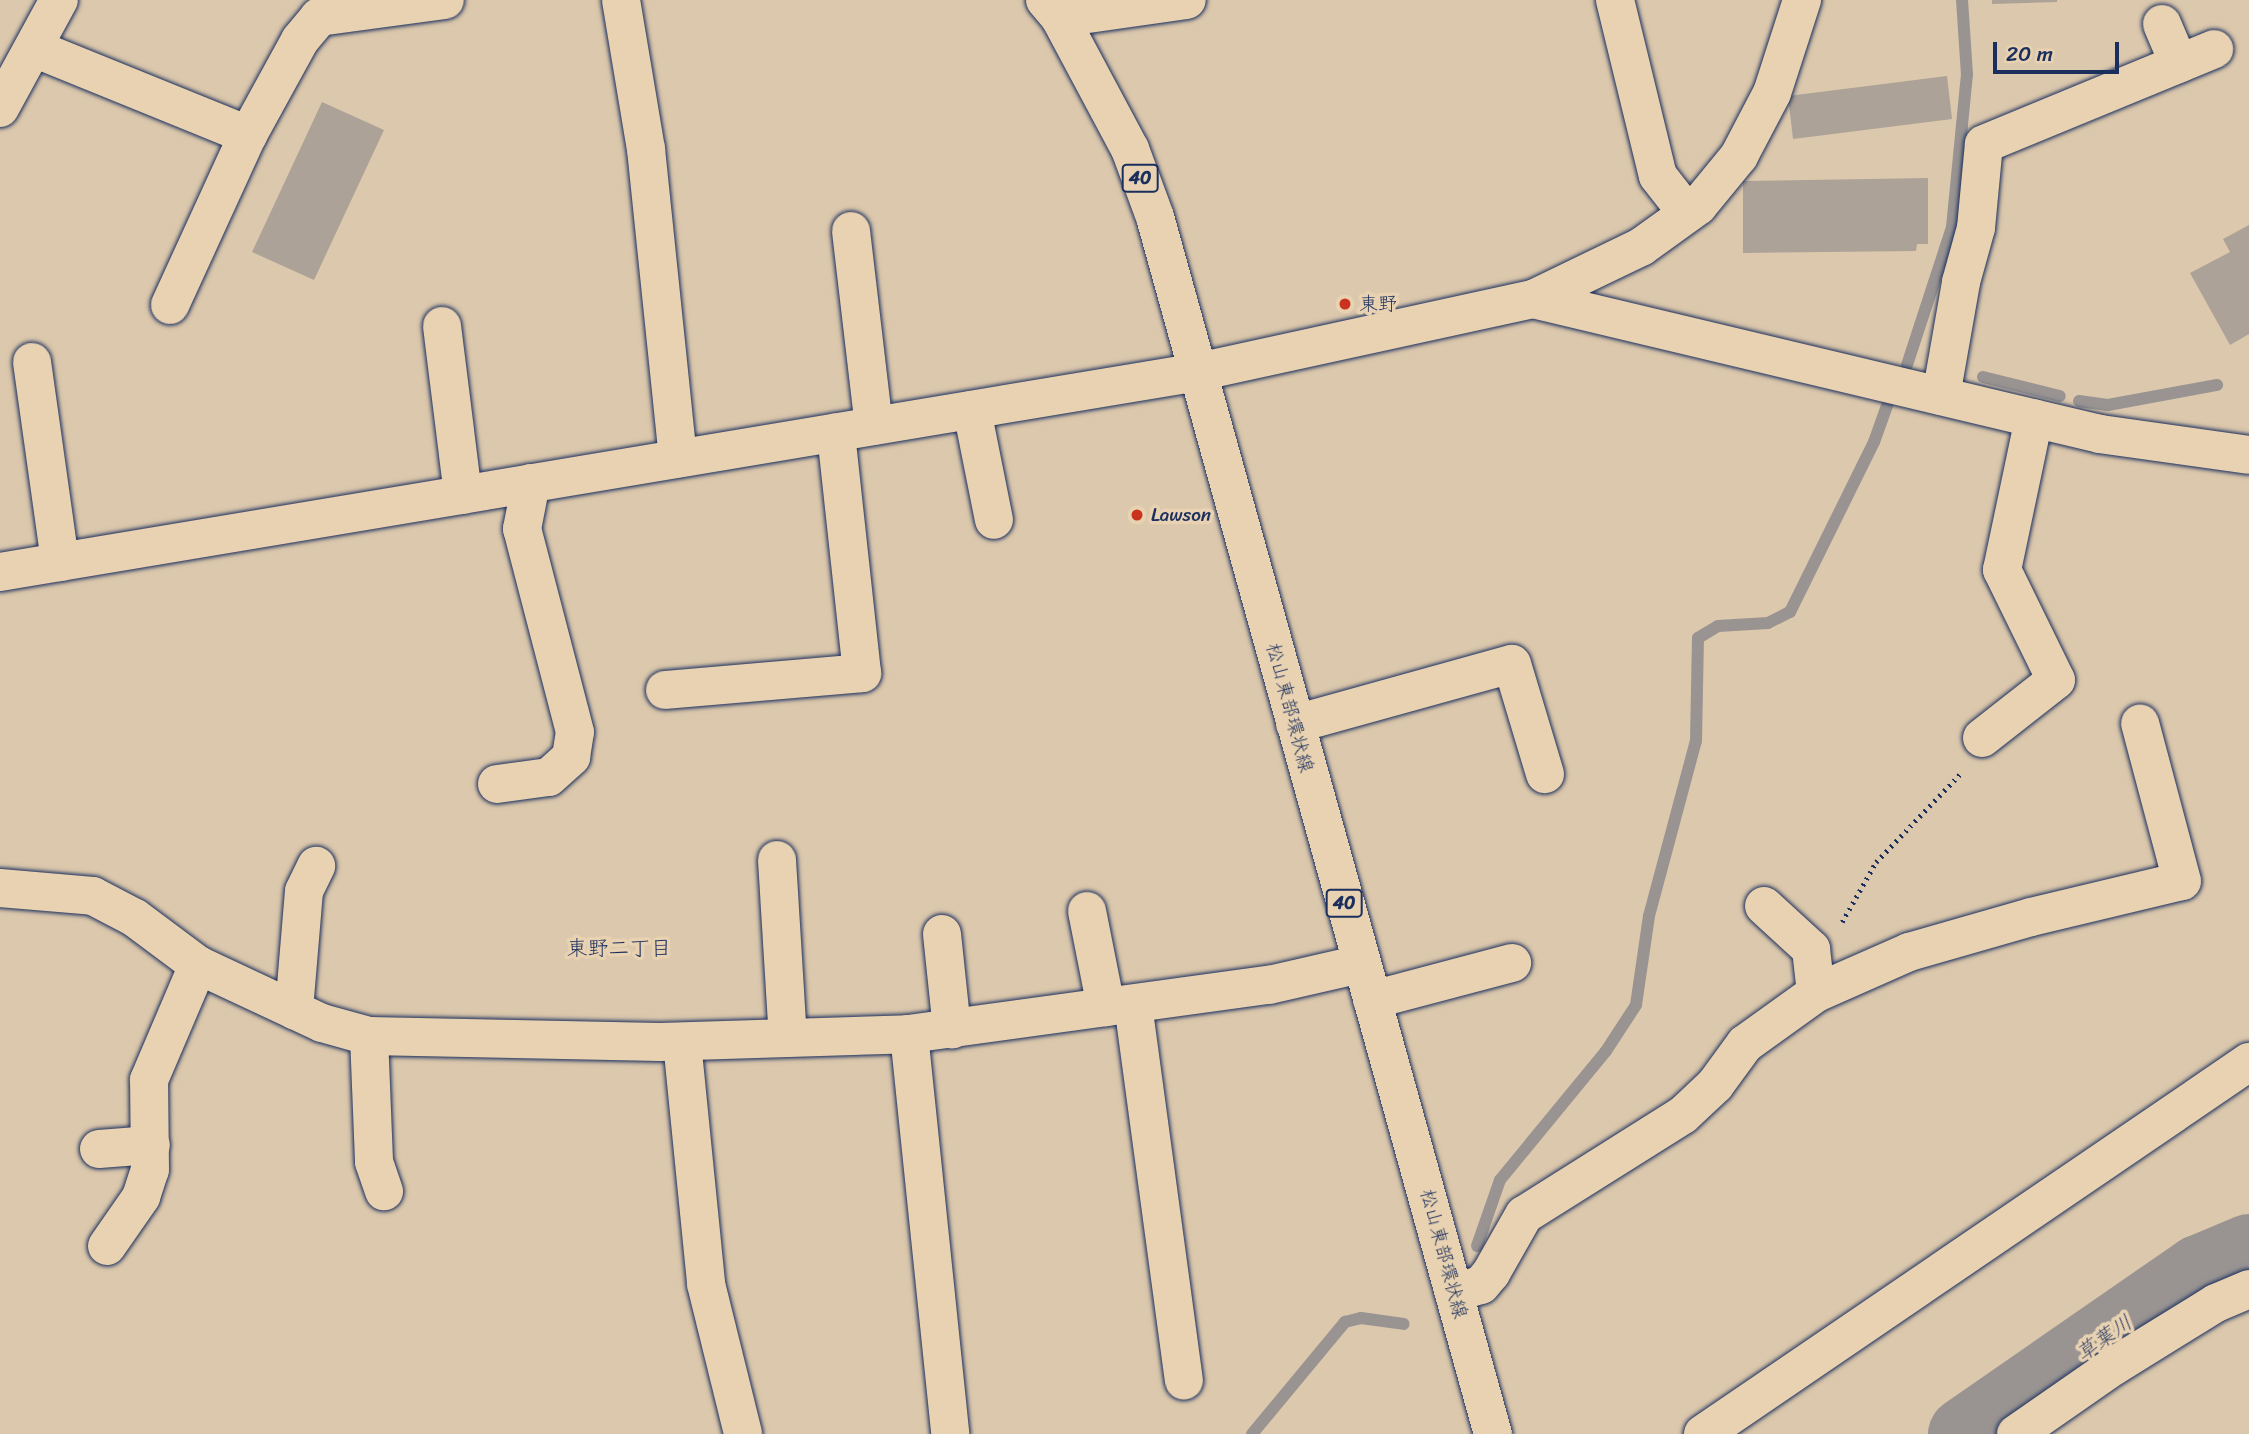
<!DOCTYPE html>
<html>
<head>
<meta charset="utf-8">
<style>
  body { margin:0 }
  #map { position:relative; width:2249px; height:1434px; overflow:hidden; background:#dcc8ac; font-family:Sriracha,"Klee One",sans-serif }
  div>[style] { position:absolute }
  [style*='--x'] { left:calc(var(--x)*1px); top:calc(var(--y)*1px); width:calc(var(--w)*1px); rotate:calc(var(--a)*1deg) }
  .stream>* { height:12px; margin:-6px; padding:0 6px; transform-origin:6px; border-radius:6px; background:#999492 }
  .river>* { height:75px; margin:-37.5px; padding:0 37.5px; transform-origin:37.5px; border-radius:37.5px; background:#999492 }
  .building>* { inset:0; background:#aca298 }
  .path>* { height:4.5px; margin-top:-2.25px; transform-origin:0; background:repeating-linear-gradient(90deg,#1b2f5e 0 2px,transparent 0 7px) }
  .roads { filter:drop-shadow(0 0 2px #1b2f5e) drop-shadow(0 0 2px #1b2f5e) }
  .street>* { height:38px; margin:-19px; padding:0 19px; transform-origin:19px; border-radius:19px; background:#e8d2b1 }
  .secondary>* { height:38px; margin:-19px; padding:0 19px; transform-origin:19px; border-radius:19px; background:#e8d2b1 }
  .primary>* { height:38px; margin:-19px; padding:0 19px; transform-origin:19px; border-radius:19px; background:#e8d2b1 }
  .dots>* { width:19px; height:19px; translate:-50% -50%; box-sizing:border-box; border:4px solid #e8d2b1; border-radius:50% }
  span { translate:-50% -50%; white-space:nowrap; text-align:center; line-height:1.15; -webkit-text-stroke:7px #e8d2b1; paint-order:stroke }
  .shield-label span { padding:2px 5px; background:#e8d2b1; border:2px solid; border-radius:5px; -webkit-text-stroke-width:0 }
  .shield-label { font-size:18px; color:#1b2f5e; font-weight:700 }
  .poi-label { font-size:19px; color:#1b2f5e }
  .left { translate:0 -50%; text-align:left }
  .street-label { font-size:19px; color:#1b2f5e }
  .neighbourhood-label { font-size:21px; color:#1b2f5e }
  .water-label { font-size:21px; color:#344368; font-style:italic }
  .scale { position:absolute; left:1993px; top:42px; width:126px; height:32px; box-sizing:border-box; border:4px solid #1b2f5e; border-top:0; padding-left:9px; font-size:21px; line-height:24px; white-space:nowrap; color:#1b2f5e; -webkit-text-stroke:5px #e8d2b1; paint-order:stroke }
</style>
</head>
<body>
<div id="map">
  <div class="stream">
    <div style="--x:1907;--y:365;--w:145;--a:-71.9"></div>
    <div style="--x:1952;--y:227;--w:153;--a:-84.4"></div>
    <div style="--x:1967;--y:75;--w:75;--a:-93.8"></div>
    <div style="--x:1983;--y:377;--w:79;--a:13.9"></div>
    <div style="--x:2079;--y:401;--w:29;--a:8"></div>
    <div style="--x:2108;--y:405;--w:111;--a:-10.4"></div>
    <div style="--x:1477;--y:1246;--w:70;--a:-70.8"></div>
    <div style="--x:1500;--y:1180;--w:167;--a:-50.6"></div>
    <div style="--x:1606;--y:1051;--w:55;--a:-56.9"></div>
    <div style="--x:1636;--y:1005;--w:90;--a:-81.7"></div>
    <div style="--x:1649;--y:916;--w:181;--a:-75"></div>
    <div style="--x:1696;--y:741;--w:103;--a:-88.9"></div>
    <div style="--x:1698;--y:638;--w:23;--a:-31"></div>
    <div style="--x:1718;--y:626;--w:50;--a:-3.4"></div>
    <div style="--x:1768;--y:623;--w:25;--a:-27"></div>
    <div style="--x:1790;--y:612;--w:190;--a:-63.7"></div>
    <div style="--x:1874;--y:442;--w:45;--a:-70.3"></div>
    <div style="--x:1252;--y:1434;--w:146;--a:-50.3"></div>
    <div style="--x:1345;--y:1322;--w:16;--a:-14"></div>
    <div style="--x:1361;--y:1318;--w:43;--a:7.9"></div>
  </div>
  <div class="river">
    <div style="--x:1965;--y:1434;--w:285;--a:-34.7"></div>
    <div style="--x:2199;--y:1272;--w:54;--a:-22.8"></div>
  </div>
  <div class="building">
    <div style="clip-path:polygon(1992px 0,2057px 0,2057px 2px,1992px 4px)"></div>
    <div style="clip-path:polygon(1947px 76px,1952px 119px,1793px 139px,1788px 96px)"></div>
    <div style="clip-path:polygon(322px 102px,384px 130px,314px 280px,252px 252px)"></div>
    <div style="clip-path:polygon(1928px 178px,1928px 244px,1917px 244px,1916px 251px,1743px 253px,1743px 181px)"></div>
    <div style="clip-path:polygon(2249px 225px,2249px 334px,2230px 345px,2190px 273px,2230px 252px,2223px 239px)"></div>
  </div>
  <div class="path">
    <div style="--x:1842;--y:922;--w:69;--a:-60.5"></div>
    <div style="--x:1876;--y:862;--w:124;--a:-46.3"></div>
  </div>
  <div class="roads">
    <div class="street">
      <div style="--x:621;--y:0;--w:151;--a:80.5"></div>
      <div style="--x:646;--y:149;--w:311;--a:84.1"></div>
      <div style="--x:1615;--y:0;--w:181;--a:76.3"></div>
      <div style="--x:1658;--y:176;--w:47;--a:51.9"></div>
      <div style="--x:1060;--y:18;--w:128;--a:-8.1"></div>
      <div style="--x:2162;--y:24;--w:43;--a:67"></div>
      <div style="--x:36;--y:49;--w:229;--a:22.1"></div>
      <div style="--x:0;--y:108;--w:123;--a:-61.4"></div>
      <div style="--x:851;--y:231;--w:196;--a:83.3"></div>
      <div style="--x:1533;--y:299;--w:583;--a:13.39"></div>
      <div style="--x:2100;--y:434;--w:150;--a:8"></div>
      <div style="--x:170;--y:305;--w:187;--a:-65.4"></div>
      <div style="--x:248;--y:135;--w:108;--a:-61.3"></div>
      <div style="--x:300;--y:40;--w:30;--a:-50"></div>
      <div style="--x:319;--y:17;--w:127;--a:-7.7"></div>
      <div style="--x:442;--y:326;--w:170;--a:82.9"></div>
      <div style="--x:32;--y:362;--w:202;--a:82"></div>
      <div style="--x:1941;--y:396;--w:116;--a:-80"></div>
      <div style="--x:1961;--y:282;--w:56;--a:-74.5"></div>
      <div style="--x:1976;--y:228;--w:84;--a:-84.6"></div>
      <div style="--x:1984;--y:144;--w:249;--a:-22.4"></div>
      <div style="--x:972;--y:410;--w:112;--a:78.7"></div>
      <div style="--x:0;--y:572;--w:1215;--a:-9.48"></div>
      <div style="--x:1198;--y:372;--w:343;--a:-12.3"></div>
      <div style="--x:1533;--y:299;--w:120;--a:-25.7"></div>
      <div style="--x:1641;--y:247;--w:70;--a:-35.7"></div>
      <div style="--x:1698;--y:206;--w:65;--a:-50.6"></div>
      <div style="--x:1739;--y:156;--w:71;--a:-62.4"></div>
      <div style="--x:1772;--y:93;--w:98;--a:-72.1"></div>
      <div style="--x:665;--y:690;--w:198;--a:-4.9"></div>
      <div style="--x:862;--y:673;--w:242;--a:-96.2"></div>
      <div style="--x:1295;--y:724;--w:225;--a:-15.5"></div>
      <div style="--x:1512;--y:664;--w:115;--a:73.3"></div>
      <div style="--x:1982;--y:738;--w:94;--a:-38.1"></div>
      <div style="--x:2056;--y:680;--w:123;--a:-116.1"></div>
      <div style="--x:2002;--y:570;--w:155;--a:-78.1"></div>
      <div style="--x:497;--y:784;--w:52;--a:-7.7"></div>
      <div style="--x:549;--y:777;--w:30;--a:-42"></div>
      <div style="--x:571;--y:757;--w:25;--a:-81"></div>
      <div style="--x:575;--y:732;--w:210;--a:-104.6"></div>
      <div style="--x:522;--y:529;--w:47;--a:-78.9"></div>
      <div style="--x:777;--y:860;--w:178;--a:86.5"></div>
      <div style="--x:0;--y:888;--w:93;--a:4.9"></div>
      <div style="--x:93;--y:896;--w:47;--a:27.6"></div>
      <div style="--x:135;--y:918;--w:79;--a:36.7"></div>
      <div style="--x:198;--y:965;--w:137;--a:25.1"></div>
      <div style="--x:322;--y:1023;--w:49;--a:15.5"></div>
      <div style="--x:369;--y:1036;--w:291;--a:1.2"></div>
      <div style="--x:660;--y:1042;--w:249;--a:-1.8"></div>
      <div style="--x:909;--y:1034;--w:363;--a:-7.8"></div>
      <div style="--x:1269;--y:985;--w:94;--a:-12.9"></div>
      <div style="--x:1764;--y:906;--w:64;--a:42.5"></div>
      <div style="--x:1811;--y:949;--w:44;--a:83.5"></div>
      <div style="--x:1087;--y:911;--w:98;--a:78.8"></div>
      <div style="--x:942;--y:934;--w:96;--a:84"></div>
      <div style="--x:1372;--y:1000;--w:145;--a:-14.8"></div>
      <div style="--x:1133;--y:1004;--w:380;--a:82.3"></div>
      <div style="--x:294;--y:1010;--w:119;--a:-85.2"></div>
      <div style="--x:304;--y:891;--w:28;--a:-64"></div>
      <div style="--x:909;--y:1034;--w:402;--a:84.1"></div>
      <div style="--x:369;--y:1036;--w:126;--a:87.7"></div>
      <div style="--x:374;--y:1162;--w:31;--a:71"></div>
      <div style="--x:682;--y:1042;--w:243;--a:84.3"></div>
      <div style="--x:706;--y:1284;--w:154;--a:76.1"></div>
      <div style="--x:99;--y:1149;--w:52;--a:-4.4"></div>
      <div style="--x:107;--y:1246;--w:60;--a:-55.2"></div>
      <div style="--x:141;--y:1197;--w:28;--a:-72"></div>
      <div style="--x:150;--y:1170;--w:90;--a:-90.6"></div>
      <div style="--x:149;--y:1080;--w:125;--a:-66.9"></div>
      <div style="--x:1454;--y:1293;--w:28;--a:-17"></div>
      <div style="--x:1481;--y:1285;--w:16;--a:-50"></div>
      <div style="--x:1491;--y:1273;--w:67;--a:-60.4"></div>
      <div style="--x:1524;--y:1215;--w:188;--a:-32.2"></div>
      <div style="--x:1683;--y:1115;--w:44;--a:-43.2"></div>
      <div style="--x:1715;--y:1085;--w:51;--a:-53.8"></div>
      <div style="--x:1745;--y:1044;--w:87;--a:-35.7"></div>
      <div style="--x:1816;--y:993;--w:102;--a:-23.8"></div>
      <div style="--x:1909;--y:952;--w:127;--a:-16"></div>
      <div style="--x:2031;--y:917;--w:155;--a:-13.4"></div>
      <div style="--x:2182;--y:881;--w:163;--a:-104.9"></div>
      <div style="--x:2016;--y:1434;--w:119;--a:-34.8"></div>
      <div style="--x:2114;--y:1366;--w:120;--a:-31.7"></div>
      <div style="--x:2216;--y:1303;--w:36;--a:-23"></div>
    </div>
    <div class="secondary">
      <div style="--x:1703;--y:1434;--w:661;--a:-34.27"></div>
    </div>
    <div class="primary">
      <div style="--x:1045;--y:0;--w:23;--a:50"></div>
      <div style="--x:1060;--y:18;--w:149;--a:61.9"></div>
      <div style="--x:1130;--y:149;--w:72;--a:69.8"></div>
      <div style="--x:1155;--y:217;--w:1263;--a:74.48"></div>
    </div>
  </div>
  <div class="dots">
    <div style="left:1345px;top:304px;background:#c8321e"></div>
    <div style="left:1137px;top:515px;background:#c8321e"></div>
  </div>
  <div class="shield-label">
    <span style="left:1140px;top:178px">40</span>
    <span style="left:1344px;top:903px">40</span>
  </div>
  <div class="poi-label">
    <span class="left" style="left:1359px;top:304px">東野</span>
    <span class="left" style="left:1151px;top:515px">Lawson</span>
  </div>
  <div class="street-label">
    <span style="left:1290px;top:708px;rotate:75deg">松山東部環状線</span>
    <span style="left:1444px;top:1254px;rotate:75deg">松山東部環状線</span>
  </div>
  <div class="neighbourhood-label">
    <span style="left:619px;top:948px">東野二丁目</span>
  </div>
  <div class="water-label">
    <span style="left:2104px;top:1338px;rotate:-35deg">草葉川</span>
  </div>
  <div class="scale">20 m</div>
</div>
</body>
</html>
